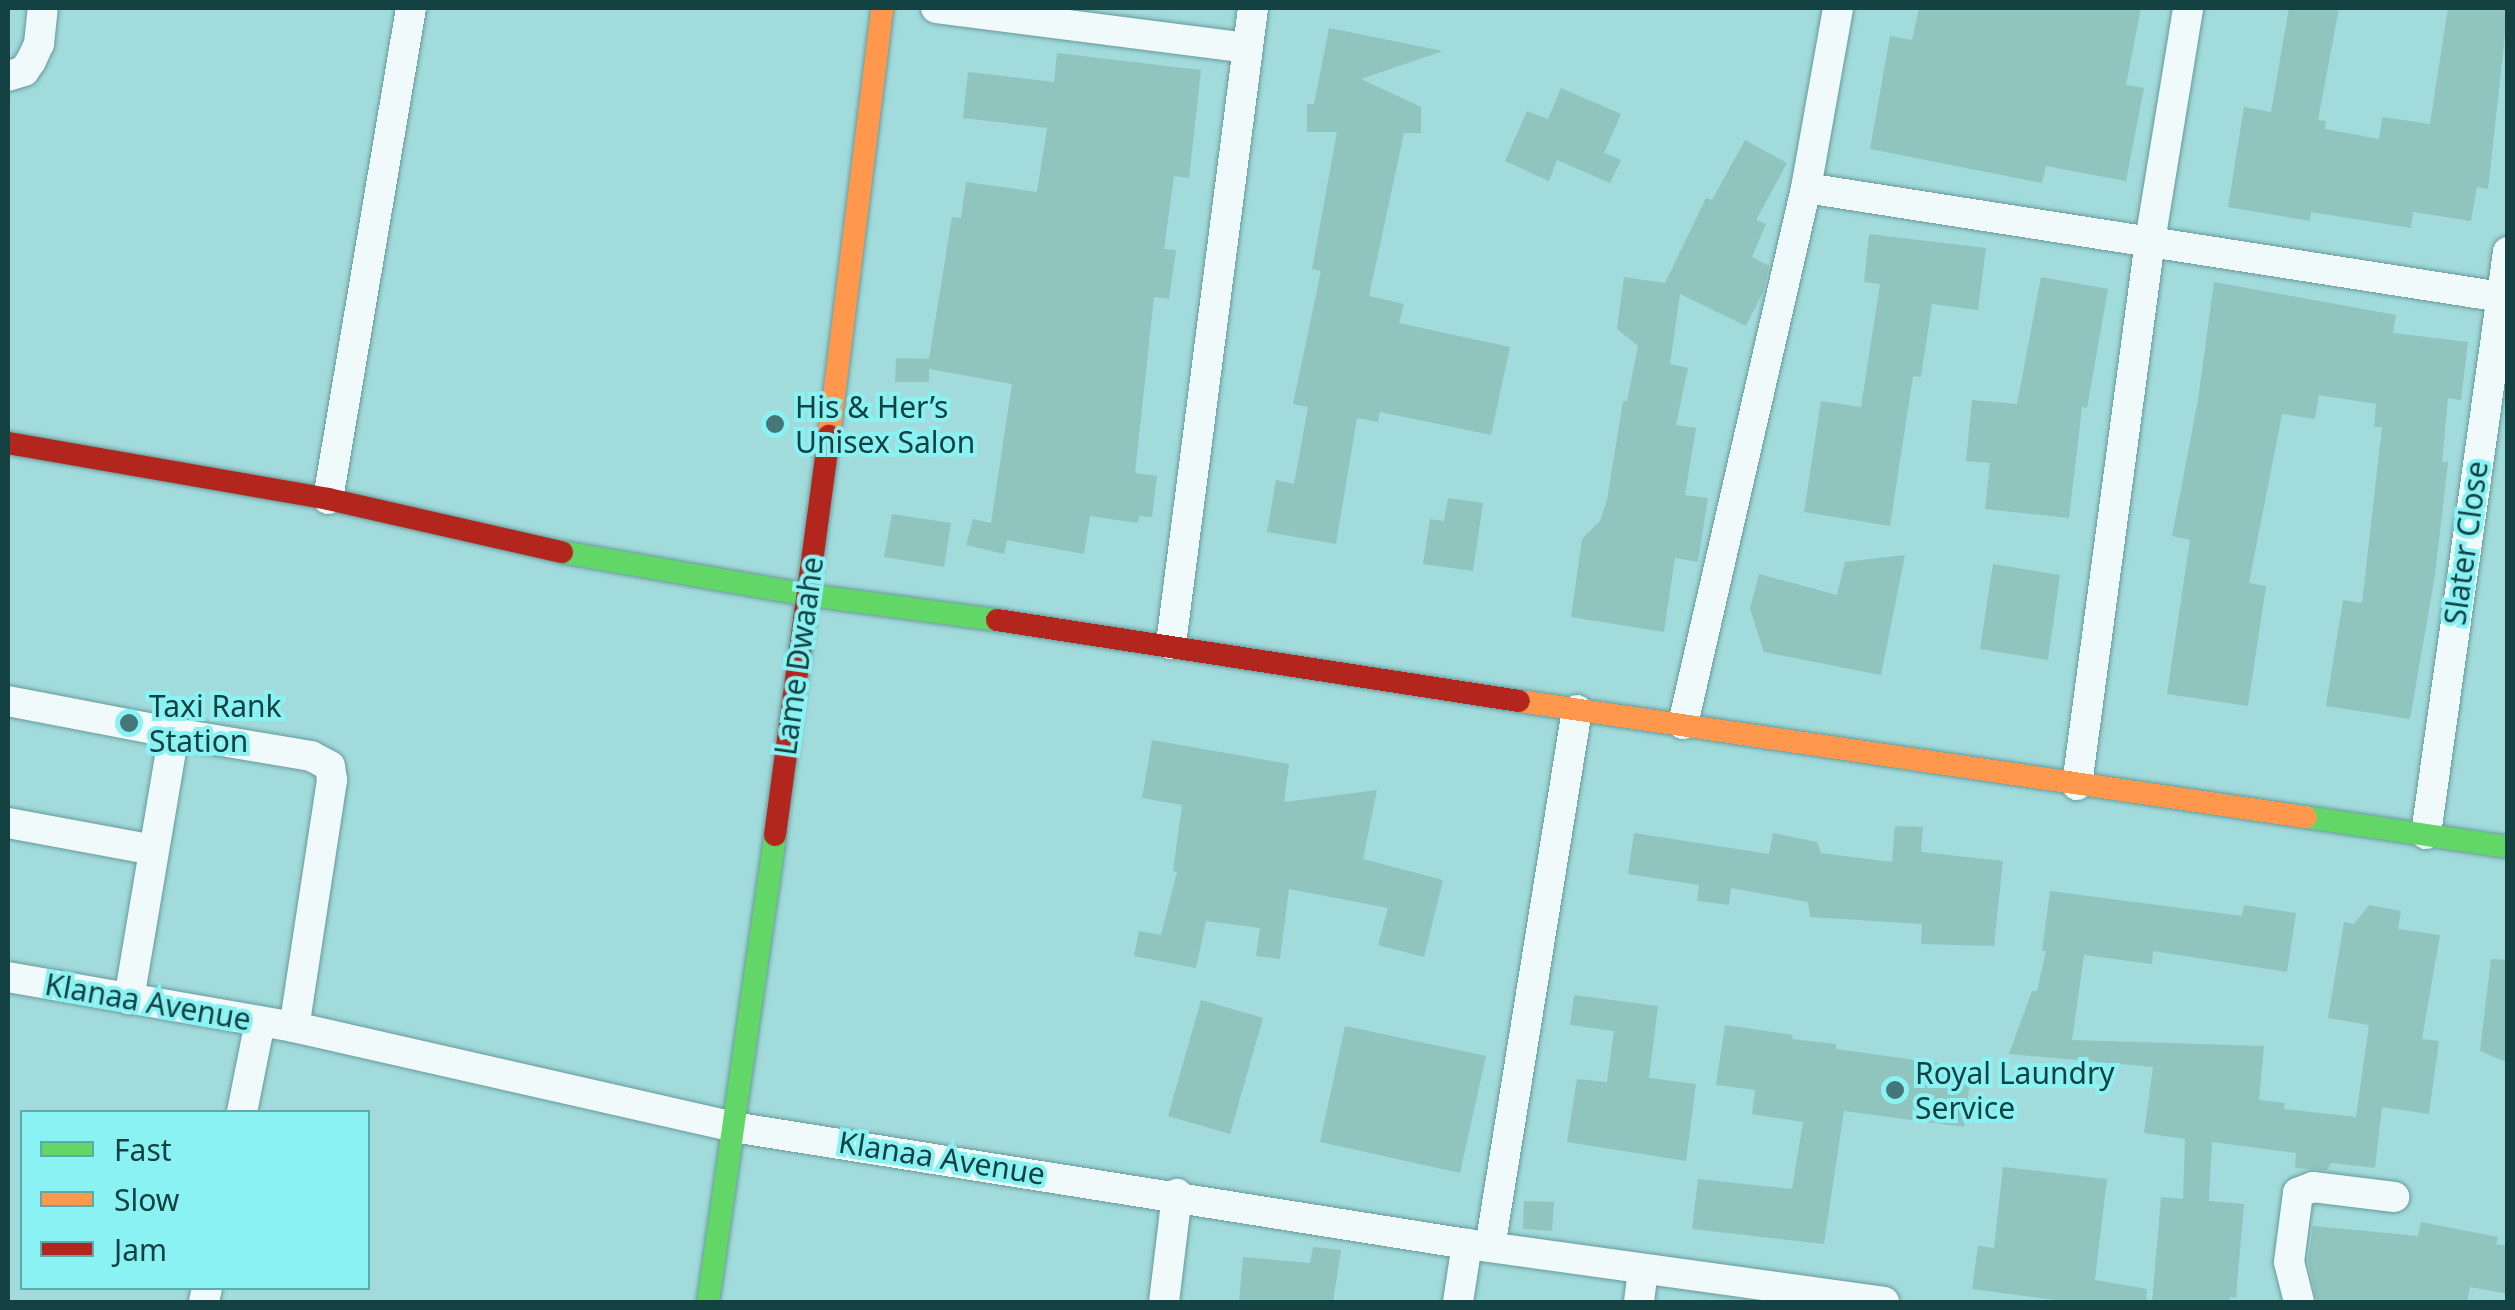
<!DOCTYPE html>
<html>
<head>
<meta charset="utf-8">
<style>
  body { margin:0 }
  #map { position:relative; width:2515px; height:1310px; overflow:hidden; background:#a2dbdb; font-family:"Noto Sans",sans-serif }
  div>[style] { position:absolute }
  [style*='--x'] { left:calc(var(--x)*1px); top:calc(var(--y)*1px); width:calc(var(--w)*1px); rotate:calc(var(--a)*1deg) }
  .building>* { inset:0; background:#90c4bf }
  .roads { filter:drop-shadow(0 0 2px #689a9b) drop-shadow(0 0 2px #689a9b) }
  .street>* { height:30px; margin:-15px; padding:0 15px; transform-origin:15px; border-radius:15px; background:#f1fafa }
  .fast>* { height:22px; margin:-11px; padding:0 11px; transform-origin:11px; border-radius:11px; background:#63d668 }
  .slow>* { height:22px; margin:-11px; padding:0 11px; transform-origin:11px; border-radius:11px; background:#ff974d }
  .jam>* { height:22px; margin:-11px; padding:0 11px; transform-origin:11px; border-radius:11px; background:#b3261e }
  .dots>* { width:28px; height:28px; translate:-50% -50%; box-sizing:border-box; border:5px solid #8af2f3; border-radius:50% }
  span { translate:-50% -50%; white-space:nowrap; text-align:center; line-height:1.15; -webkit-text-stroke:8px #8af2f3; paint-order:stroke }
  .poi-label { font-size:30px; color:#144142 }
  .left { translate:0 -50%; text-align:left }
  .street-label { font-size:30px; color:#144142 }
  .frame { position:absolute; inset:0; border:10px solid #144142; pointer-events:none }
  .legend { position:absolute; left:20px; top:1110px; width:350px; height:180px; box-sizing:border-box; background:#8af2f3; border:2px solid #5babac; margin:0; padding:12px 18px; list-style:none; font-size:30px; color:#144142 }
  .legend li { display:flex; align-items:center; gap:20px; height:50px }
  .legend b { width:50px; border:2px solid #5babac }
</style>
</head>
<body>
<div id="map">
  <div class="building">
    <div style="clip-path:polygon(1919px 8px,2141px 8px,2126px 85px,2144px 88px,2126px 181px,2046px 166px,2042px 183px,1870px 149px,1890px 36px,1912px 40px)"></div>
    <div style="clip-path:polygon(2289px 8px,2339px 8px,2318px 120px,2326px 121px,2325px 129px,2379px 139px,2382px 117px,2430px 124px,2448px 8px,2508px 8px,2488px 189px,2477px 187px,2471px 221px,2413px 212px,2411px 228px,2311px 212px,2310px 221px,2228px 207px,2244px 107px,2271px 112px)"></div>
    <div style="clip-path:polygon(1329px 28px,1443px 51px,1361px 79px,1421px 107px,1421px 133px,1404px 133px,1369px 296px,1404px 304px,1399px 323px,1510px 347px,1491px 435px,1380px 412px,1378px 422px,1357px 418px,1336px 544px,1267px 532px,1276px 480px,1294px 484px,1308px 407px,1293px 404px,1321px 271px,1312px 269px,1337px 132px,1307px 132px,1307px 104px,1314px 104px)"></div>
    <div style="clip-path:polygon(1057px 53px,1201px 70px,1189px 178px,1174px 176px,1164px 249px,1176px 250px,1169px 299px,1154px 297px,1135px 473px,1157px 476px,1152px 517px,1139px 516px,1138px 523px,1090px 516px,1084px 554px,1007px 540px,1004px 554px,966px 545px,973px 519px,991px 523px,1012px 384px,929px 369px,929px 382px,895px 382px,896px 358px,929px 359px,952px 217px,961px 218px,966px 182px,1037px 192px,1047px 128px,963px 118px,968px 72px,1054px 82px)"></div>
    <div style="clip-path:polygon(1561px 88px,1621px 114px,1604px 153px,1621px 160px,1610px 183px,1557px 160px,1549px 181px,1505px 161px,1527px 111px,1548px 119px)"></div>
    <div style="clip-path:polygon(1745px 140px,1787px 163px,1756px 220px,1766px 224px,1752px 257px,1769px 266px,1763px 292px,1746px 326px,1680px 294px,1670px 364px,1688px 368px,1676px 425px,1696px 428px,1685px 495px,1708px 498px,1698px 562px,1675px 558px,1664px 632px,1571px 617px,1582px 539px,1600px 521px,1607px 500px,1623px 401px,1627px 401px,1638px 346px,1617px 329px,1624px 277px,1665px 283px,1706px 198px,1712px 200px)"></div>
    <div style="clip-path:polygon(1869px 234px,1986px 248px,1978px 310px,1932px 304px,1921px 377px,1913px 376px,1890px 526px,1804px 512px,1821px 401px,1861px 407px,1880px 284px,1864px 282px)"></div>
    <div style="clip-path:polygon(2041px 277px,2108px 289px,2087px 408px,2082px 407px,2069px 518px,1985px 509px,1990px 463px,1966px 461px,1972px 400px,2017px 404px)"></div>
    <div style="clip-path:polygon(2214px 282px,2396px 315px,2393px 333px,2468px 342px,2461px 400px,2448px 398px,2442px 462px,2448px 462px,2435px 575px,2410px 719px,2326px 706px,2343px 600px,2362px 603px,2382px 427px,2374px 427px,2376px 404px,2319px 395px,2315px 419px,2282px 414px,2249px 583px,2266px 586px,2248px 706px,2167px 694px,2190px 540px,2172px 536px,2198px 400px)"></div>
    <div style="clip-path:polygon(1448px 498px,1483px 503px,1473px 571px,1423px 564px,1430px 519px,1444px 521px)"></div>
    <div style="clip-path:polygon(892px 514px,951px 523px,944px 567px,884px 557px)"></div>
    <div style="clip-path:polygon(1905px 555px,1881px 675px,1764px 652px,1750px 609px,1759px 574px,1837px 595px,1845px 562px)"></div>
    <div style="clip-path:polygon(1993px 564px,2060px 575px,2048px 660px,1980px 649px)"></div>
    <div style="clip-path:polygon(1152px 740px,1289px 764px,1284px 802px,1377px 790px,1363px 859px,1443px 880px,1424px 957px,1378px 945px,1388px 908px,1289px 889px,1280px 959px,1256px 956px,1260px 928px,1206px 921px,1196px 968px,1134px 956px,1139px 931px,1161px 935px,1177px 872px,1173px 871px,1182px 805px,1142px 798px)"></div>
    <div style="clip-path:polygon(1895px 826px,1923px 827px,1921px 852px,2003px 861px,1994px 946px,1921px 944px,1922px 924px,1810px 917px,1808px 902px,1731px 888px,1729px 905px,1697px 901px,1699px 885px,1628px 874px,1634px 833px,1769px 854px,1773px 833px,1817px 842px,1821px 853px,1892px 862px)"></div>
    <div style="clip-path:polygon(2050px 891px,2242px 916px,2244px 905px,2296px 913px,2287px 972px,2153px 951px,2152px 964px,2084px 955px,2072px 1040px,2264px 1046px,2259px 1100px,2285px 1103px,2284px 1109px,2356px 1117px,2369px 1025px,2328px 1018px,2344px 922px,2354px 924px,2369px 905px,2401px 911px,2398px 929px,2440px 935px,2422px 1039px,2439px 1041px,2429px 1114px,2382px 1107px,2375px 1168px,2331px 1163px,2327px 1170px,2295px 1168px,2296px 1153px,2212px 1142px,2209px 1201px,2244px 1204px,2236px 1298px,2230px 1297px,2229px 1302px,2152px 1302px,2161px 1197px,2183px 1199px,2185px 1139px,2144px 1133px,2153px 1067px,2009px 1054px,2032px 991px,2037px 991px,2046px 951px,2042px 951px)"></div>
    <div style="clip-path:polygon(2491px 959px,2508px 960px,2508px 1063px,2480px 1051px)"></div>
    <div style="clip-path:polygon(1574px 995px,1658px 1006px,1649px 1078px,1696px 1084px,1686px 1161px,1567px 1142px,1577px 1079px,1607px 1082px,1614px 1031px,1570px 1025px)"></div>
    <div style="clip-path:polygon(1201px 1000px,1263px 1018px,1230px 1134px,1168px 1116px)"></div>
    <div style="clip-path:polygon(1725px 1025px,1793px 1035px,1792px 1039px,1836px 1044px,1836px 1049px,1972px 1068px,1964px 1127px,1844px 1111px,1824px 1244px,1692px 1229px,1698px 1179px,1792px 1189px,1803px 1122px,1752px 1114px,1755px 1090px,1716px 1085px)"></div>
    <div style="clip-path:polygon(1345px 1026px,1486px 1056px,1460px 1173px,1320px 1142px)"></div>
    <div style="clip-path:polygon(2003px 1167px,2107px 1179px,2095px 1280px,2147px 1289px,2146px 1302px,2071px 1302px,1972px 1289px,1978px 1246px,1994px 1248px)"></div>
    <div style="clip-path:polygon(1524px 1201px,1554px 1202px,1552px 1231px,1523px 1229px)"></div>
    <div style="clip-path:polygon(2421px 1222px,2498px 1237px,2496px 1244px,2508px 1246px,2508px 1294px,2470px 1287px,2467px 1302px,2317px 1302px,2308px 1261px,2313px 1226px,2418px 1236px)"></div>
    <div style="clip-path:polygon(1313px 1247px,1341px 1250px,1333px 1302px,1239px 1302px,1243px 1257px,1310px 1263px)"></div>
  </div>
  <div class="roads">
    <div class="street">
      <div style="--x:936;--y:8;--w:314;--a:7.3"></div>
      <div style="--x:8;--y:76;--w:17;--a:-17"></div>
      <div style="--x:24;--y:71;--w:12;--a:-55"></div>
      <div style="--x:31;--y:61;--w:19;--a:-65"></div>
      <div style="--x:39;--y:44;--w:36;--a:-84"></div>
      <div style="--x:1806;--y:188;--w:711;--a:8.91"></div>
      <div style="--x:328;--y:499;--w:498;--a:-80.4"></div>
      <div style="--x:1171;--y:644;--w:641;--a:-82.65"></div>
      <div style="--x:8;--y:701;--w:169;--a:10.9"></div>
      <div style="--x:174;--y:733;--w:270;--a:99.6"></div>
      <div style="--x:1683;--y:724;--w:550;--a:-77.08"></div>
      <div style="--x:1806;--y:188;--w:183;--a:-79.9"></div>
      <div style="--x:174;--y:733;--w:139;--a:9.5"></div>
      <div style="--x:311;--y:756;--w:21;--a:28"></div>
      <div style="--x:330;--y:766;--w:14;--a:82"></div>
      <div style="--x:332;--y:780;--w:250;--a:98.7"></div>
      <div style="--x:2077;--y:785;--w:549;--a:-82.36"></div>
      <div style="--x:2150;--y:241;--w:236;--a:-80.7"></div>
      <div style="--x:8;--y:823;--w:147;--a:10.5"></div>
      <div style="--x:2426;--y:834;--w:588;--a:-81.98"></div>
      <div style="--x:8;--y:977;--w:290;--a:9.9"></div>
      <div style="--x:294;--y:1027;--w:450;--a:12.8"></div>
      <div style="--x:733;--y:1127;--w:743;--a:9.06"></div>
      <div style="--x:1467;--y:1244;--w:421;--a:7.9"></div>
      <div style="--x:242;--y:1112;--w:92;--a:-78.7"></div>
      <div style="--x:1490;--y:1247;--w:544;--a:-80.8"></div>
      <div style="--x:204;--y:1302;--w:14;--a:-78"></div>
      <div style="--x:1164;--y:1302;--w:109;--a:-83.1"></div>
      <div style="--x:1458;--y:1302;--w:59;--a:-81.2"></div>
      <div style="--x:1639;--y:1302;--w:33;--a:-83"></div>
      <div style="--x:2299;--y:1302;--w:41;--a:-104"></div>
      <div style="--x:2289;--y:1262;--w:70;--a:-82.6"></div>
      <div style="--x:2298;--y:1193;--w:16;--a:-22"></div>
      <div style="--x:2313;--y:1187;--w:82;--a:7"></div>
    </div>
    <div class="fast">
      <div style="--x:562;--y:552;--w:251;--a:9.9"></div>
      <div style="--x:809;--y:595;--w:190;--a:7.6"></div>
      <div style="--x:2305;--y:817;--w:205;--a:8.4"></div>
      <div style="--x:708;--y:1302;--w:472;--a:-81.8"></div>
    </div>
    <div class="slow">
      <div style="--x:829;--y:436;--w:431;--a:-82.9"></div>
      <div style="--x:1519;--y:701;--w:795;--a:8.4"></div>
    </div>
    <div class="jam">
      <div style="--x:8;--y:443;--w:325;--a:9.9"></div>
      <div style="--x:328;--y:499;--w:240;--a:12.8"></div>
      <div style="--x:997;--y:620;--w:528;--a:8.82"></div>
      <div style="--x:775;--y:835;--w:403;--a:-82.3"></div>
    </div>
  </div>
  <div class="dots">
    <div style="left:775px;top:424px;background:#467778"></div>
    <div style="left:129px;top:723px;background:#467778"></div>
    <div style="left:1895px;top:1090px;background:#467778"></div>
  </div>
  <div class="poi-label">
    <span class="left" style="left:795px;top:424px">His &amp; Her’s<br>Unisex Salon</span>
    <span class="left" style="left:149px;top:723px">Taxi Rank<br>Station</span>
    <span class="left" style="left:1915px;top:1090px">Royal Laundry<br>Service</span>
  </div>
  <div class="street-label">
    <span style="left:2466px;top:543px;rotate:-82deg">Slater Close</span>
    <span style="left:799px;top:656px;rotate:-82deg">Lame Dwaahe</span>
    <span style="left:148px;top:1002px;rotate:10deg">Klanaa Avenue</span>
    <span style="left:942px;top:1158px;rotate:9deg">Klanaa Avenue</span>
  </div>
  <div class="frame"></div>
  <ul class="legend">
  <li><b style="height:12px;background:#63d668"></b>Fast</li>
  <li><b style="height:12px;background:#ff974d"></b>Slow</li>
  <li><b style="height:12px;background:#b3261e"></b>Jam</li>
  </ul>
</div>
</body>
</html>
